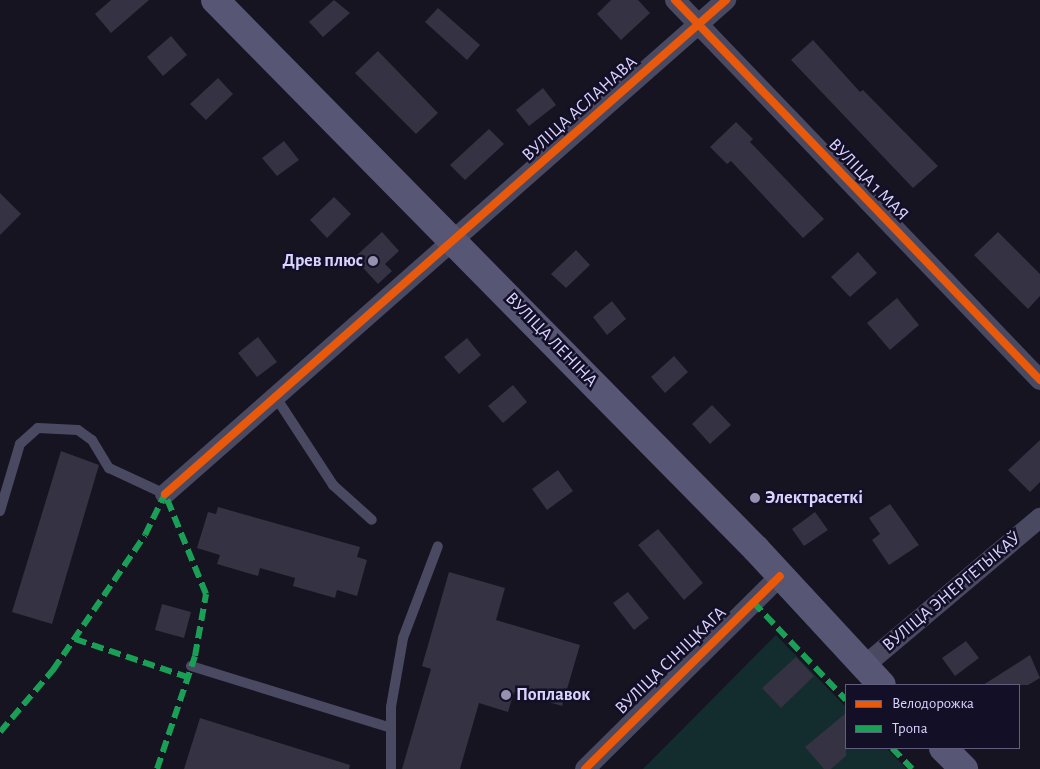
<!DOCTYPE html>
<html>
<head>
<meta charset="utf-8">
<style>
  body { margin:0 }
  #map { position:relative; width:1040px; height:769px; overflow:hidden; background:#161421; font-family:"Alegreya Sans",sans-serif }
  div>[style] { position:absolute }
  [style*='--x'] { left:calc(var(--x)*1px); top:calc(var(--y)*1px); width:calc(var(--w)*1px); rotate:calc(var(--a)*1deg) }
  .green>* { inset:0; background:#132c2d }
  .building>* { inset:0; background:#343243 }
  .service>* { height:10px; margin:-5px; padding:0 5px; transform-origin:5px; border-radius:5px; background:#4a4962 }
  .minor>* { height:20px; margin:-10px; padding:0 10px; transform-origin:10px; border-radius:10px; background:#4a4962 }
  .secondary>* { height:28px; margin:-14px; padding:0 14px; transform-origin:14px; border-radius:14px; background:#575674 }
  .quiet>* { height:6px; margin-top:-3px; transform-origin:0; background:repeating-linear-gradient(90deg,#1a9f57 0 12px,transparent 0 18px) }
  .cycleway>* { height:8px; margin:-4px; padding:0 4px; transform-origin:4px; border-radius:4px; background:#e8590c }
  .dots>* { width:14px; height:14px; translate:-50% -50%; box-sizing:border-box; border:2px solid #130f26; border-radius:50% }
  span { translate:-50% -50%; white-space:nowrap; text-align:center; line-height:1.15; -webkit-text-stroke:5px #130f26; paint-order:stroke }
  .street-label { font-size:18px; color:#d9d4ff }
  .poi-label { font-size:18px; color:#d9d4ff; font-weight:700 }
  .right { translate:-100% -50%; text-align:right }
  .left { translate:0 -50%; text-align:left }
  .legend { position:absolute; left:845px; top:684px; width:175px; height:65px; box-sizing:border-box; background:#130f26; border:1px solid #625e7d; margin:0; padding:6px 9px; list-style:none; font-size:15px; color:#d9d4ff }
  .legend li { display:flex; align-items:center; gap:10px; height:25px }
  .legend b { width:25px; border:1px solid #625e7d }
</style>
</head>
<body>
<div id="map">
  <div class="green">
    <div style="clip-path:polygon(776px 635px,846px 707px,846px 748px,886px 748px,907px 769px,643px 769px)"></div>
  </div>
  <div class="building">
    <div style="clip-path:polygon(111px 0,149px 0,111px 33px,95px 14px)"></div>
    <div style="clip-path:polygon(334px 0,350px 13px,323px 37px,309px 22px)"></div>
    <div style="clip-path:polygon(611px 0,638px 0,650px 13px,621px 40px,597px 14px)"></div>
    <div style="clip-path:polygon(438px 8px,480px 45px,467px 60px,425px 22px)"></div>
    <div style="clip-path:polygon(171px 36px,187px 55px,163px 76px,147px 57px)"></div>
    <div style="clip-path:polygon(813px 40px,860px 92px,863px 90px,938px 166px,913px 188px,791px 60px)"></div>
    <div style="clip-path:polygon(378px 51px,438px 113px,416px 134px,355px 73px)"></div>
    <div style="clip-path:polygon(218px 78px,233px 94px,206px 120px,190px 104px)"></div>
    <div style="clip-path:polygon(543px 88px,556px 105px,529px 126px,516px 110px)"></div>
    <div style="clip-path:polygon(736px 122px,753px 139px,750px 142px,824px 219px,803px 238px,731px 161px,727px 164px,710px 147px)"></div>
    <div style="clip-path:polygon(489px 129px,504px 144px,465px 180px,450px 165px)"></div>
    <div style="clip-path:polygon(284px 141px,299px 160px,277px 176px,262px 158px)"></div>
    <div style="clip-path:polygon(0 193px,21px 214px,0 235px)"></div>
    <div style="clip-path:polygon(334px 197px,351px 214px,327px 238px,310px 220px)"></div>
    <div style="clip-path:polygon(382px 232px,399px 251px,385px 264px,392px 271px,378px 284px,354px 258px)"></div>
    <div style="clip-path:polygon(998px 232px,1040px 274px,1040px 296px,1028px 309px,974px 255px)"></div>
    <div style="clip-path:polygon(576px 250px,590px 265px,566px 288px,551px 274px)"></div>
    <div style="clip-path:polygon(858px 252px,877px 273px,850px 297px,831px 277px)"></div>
    <div style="clip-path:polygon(897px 298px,919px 325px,890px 350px,867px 323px)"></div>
    <div style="clip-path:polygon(612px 301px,626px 319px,607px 335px,593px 317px)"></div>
    <div style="clip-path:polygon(258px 337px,277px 362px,257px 377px,238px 353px)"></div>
    <div style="clip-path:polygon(467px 338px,481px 355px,459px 374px,444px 357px)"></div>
    <div style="clip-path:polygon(674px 356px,688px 372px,665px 393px,651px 377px)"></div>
    <div style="clip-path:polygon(513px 385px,527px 402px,503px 423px,488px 406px)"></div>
    <div style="clip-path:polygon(712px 405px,731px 425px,710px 444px,692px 424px)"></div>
    <div style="clip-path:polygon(1040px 440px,1040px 482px,1030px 492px,1008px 470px)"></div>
    <div style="clip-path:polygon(61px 451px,99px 465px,52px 624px,12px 612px)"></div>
    <div style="clip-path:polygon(558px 470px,573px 491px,547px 510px,532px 489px)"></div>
    <div style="clip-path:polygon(890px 504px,919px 545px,889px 565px,872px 540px,880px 534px,869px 518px)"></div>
    <div style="clip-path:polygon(218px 507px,360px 547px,357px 557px,367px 560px,357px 596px,337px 590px,335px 598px,293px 586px,295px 578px,260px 568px,258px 576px,217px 564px,220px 555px,197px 548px,208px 512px,216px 514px)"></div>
    <div style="clip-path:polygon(815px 512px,828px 530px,804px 546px,792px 529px)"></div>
    <div style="clip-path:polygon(658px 529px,703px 583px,684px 600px,638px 545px)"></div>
    <div style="clip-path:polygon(449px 572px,505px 588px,496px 620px,580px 645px,562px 706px,514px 692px,508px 712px,479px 703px,460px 769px,402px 769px,431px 669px,422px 666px)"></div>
    <div style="clip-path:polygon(628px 592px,649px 618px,634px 630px,613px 603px)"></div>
    <div style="clip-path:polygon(162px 604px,191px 612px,184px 638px,155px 630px)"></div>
    <div style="clip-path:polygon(966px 641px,979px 658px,955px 676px,942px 658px)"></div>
    <div style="clip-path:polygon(1030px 655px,1040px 678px,1028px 685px,983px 685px)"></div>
    <div style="clip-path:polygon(796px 657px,814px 676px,781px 708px,762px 688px)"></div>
    <div style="clip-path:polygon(846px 713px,846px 756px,831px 769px,824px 769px,805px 747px)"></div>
    <div style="clip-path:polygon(200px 718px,350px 765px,349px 769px,184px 769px)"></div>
  </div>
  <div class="service">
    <div style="--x:277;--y:399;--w:103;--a:56.9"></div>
    <div style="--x:333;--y:485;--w:52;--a:41.9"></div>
    <div style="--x:0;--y:511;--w:70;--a:-73.4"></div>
    <div style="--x:20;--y:444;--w:24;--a:-42"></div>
    <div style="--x:38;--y:428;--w:40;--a:2.9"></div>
    <div style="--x:78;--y:430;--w:17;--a:36"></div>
    <div style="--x:92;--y:440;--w:33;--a:59"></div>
    <div style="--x:109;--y:468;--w:62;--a:24.9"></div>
    <div style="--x:191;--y:666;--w:209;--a:17.2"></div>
    <div style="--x:391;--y:769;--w:62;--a:-90"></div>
    <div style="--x:391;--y:707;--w:70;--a:-80.1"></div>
    <div style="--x:403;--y:638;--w:98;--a:-69.2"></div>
  </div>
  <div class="minor">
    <div style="--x:675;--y:0;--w:527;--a:46.15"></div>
    <div style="--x:165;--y:494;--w:748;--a:-41.37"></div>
    <div style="--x:864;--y:666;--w:230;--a:-40.1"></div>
    <div style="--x:585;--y:769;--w:274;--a:-44.7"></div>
  </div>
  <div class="secondary">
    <div style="--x:215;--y:0;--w:771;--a:45.42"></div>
    <div style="--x:756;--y:549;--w:185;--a:47.2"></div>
    <div style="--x:943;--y:748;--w:30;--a:45"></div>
  </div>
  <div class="quiet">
    <div style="--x:753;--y:602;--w:135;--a:46.5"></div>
    <div style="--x:75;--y:639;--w:118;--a:18.7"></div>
    <div style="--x:0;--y:732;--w:82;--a:-49.5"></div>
    <div style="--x:53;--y:670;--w:163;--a:-55.7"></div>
    <div style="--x:145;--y:535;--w:46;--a:-64"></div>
    <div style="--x:892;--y:748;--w:29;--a:46"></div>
    <div style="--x:157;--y:769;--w:119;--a:-71.4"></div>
    <div style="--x:195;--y:656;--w:63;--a:-79.9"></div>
    <div style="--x:206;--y:594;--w:108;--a:-112.3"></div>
  </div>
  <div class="cycleway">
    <div style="--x:675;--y:0;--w:527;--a:46.15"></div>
    <div style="--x:165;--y:494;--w:748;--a:-41.37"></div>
    <div style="--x:585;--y:769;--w:274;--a:-44.7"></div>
  </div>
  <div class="dots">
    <div style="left:373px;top:261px;background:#9591b1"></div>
    <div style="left:755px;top:498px;background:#9591b1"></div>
    <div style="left:506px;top:695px;background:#9591b1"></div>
  </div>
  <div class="street-label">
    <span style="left:580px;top:109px;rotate:-42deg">ВУЛІЦА АСЛАНАВА</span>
    <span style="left:868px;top:180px;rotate:46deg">ВУЛІЦА 1 МАЯ</span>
    <span style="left:551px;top:340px;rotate:46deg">ВУЛІЦА ЛЕНІНА</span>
    <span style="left:952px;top:592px;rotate:-40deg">ВУЛІЦА ЭНЕРГЕТЫКАЎ</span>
    <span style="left:671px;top:661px;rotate:-44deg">ВУЛІЦА СІНІЦКАГА</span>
  </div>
  <div class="poi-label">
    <span class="right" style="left:363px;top:261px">Древ плюс</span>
    <span class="left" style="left:765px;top:498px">Электрасеткі</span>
    <span class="left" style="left:516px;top:695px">Поплавок</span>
  </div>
  <ul class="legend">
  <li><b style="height:6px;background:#e8590c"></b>Велодорожка</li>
  <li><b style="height:6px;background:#1a9f57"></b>Тропа</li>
  </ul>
</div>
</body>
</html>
